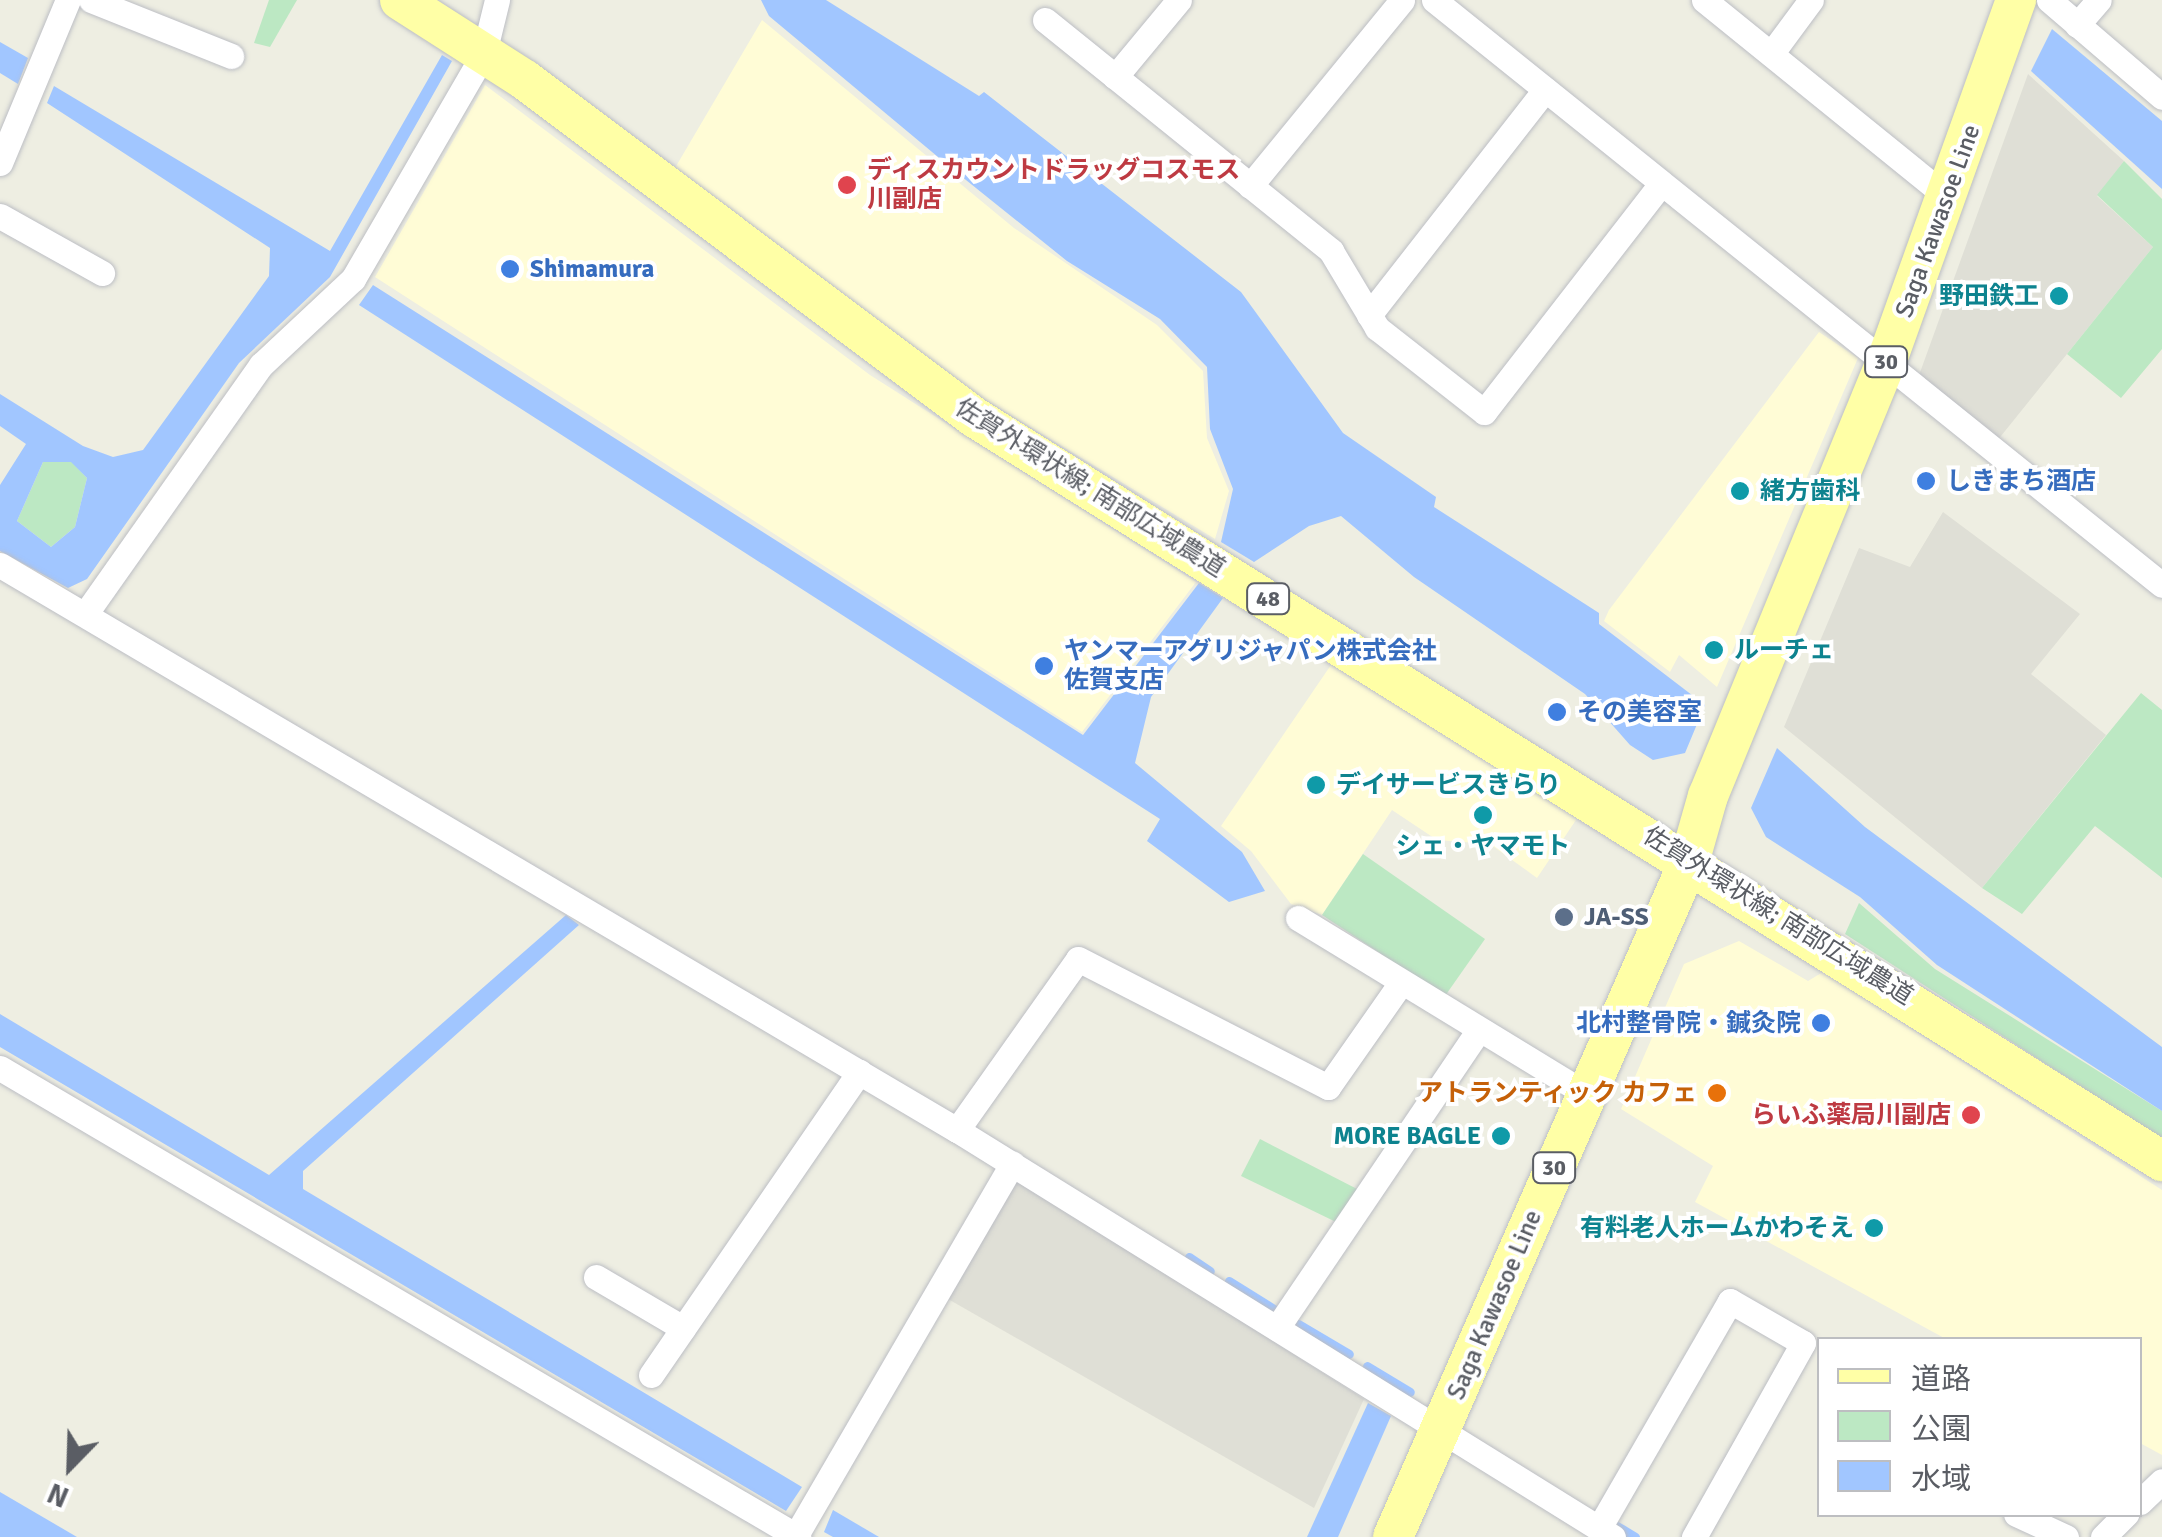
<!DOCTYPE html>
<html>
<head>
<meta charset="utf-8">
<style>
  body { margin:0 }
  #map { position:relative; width:2162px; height:1537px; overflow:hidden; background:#eeeee2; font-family:Signika,"Noto Sans JP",sans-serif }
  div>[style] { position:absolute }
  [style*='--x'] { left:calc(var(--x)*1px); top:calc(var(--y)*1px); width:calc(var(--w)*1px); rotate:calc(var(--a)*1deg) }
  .commercial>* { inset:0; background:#fffcd6 }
  .industrial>* { inset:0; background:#dfdfd6 }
  .green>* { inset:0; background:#bce8c3 }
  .water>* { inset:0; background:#a1c6ff }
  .stream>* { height:9px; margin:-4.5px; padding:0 4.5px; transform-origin:4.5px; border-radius:4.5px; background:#a1c6ff }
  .roads { filter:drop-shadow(0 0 2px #bcbec4) drop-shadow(0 0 2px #bcbec4) }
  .minor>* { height:25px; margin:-12.5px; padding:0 12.5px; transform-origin:12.5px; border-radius:12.5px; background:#fff }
  .primary>* { height:40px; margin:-20px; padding:0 20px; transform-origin:20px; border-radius:20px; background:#ffffa6 }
  .dots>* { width:28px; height:28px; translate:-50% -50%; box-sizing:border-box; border:5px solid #fff; border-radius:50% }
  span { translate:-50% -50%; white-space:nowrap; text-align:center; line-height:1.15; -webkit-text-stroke:8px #fff; paint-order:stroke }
  .shield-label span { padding:2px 8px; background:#fff; border:2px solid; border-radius:8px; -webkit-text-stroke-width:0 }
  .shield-label { font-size:22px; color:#5a5d64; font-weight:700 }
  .health-label { font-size:25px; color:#be3a42; font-weight:700 }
  .left { translate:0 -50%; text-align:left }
  .right { translate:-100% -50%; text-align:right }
  .street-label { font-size:25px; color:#5a5d64 }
  .shop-label { font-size:25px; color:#366cbe; font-weight:700 }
  .culture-label { font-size:25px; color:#0d838f; font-weight:700 }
  .service-label { font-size:25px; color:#4e5e75; font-weight:700 }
  .food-label { font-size:25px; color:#c56008; font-weight:700 }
  .legend { position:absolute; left:1817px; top:1337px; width:325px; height:180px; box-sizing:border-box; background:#fff; border:2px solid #bdbec1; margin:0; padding:12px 18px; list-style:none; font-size:30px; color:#5a5d64 }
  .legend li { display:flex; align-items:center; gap:20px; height:50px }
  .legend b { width:50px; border:2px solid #bdbec1 }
  .north { position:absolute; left:20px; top:1417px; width:100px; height:100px; -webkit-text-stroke:8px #fff; paint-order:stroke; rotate:203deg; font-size:28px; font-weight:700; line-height:40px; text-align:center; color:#5a5d64 }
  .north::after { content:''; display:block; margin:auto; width:35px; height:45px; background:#5a5d64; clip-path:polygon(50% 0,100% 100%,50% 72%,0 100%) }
</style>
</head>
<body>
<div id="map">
  <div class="commercial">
    <div style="clip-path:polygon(762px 20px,1014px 228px,1157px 325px,1203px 371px,1207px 438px,1229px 491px,1215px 539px,935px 369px,675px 168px)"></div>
    <div style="clip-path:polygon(485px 85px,870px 375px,1196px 582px,1082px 732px,375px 277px)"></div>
    <div style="clip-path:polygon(1819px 332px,1858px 358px,1717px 687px,1679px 655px,1670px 672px,1604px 621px,1609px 610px)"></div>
    <div style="clip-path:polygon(1333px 662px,1578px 817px,1537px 878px,1490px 844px,1437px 840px,1392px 810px,1322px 915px,1291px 904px,1251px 851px,1221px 826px)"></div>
    <div style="clip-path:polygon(1739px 941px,1808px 981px,1823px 972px,2162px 1190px,2162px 1455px,2140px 1443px,2140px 1340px,1946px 1339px,1695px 1202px,1713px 1166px,1621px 1109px,1684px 964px)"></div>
  </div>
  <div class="industrial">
    <div style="clip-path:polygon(2028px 74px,2124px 161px,2097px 196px,2153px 247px,1997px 441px,1918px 378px)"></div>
    <div style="clip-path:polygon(1943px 512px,2080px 614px,2031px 674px,2106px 735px,1982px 888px,1784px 727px,1859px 548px,1910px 567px)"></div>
    <div style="clip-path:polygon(1016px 1178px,1364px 1399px,1314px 1508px,948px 1299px)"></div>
  </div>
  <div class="green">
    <div style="clip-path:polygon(269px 0,297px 0,270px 47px,254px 43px)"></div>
    <div style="clip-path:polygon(2124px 161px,2162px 199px,2162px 349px,2121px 398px,2067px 354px,2153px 247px,2097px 195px)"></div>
    <div style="clip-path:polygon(43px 462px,72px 462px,87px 478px,75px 527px,51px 547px,17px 521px)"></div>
    <div style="clip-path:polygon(2141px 693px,2162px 710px,2162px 878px,2095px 826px,2022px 914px,1982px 888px)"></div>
    <div style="clip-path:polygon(1363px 854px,1485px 939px,1445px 996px,1322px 915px)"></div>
    <div style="clip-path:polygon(1859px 903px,1935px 969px,2162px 1111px,2162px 1139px,1845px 934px)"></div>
    <div style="clip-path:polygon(1260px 1139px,1359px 1190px,1336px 1222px,1241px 1176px)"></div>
  </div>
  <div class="water">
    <div style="clip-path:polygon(761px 0,826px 0,979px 96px,984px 92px,1241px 292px,1343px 433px,1436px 497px,1434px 507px,1599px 613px,1599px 624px,1705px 705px,1685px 753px,1653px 760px,1630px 745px,1585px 694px,1414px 577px,1341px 516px,1309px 526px,1254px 562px,1221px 542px,1233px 489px,1210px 429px,1207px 367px,1160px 319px,1067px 261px,956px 172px,769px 16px)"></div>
    <div style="clip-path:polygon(2052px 29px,2162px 121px,2162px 189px,2031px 71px)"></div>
    <div style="clip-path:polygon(0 42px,28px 58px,18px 84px,0 73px)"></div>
    <div style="clip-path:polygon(evenodd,442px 55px,452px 61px,330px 277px,239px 363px,87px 579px,68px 588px,0 551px,0 485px,26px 444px,0 426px,0 394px,83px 446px,113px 457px,143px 450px,269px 276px,270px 248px,47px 103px,54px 86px,330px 251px,442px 55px,43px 462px,71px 462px,87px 478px,75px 527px,51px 547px,17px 521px,43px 462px)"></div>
    <div style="clip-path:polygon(373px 285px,1083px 735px,1199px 583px,1223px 598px,1151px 697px,1135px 763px,1242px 852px,1265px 891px,1229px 902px,1147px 841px,1160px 819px,359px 305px)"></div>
    <div style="clip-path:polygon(1777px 748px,1865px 827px,2162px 1047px,2162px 1111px,1937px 965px,1860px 897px,1766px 837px,1751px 808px)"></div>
    <div style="clip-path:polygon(566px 915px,579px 925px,303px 1171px,303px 1189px,802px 1487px,786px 1511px,0 1047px,0 1014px,269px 1175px)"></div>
    <div style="clip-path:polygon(1368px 1403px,1391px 1416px,1338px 1537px,1307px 1537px)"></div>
    <div style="clip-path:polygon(0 1492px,77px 1537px,0 1537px)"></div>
    <div style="clip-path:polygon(833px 1510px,879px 1537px,833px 1537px,824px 1532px)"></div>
  </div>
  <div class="stream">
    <div style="--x:1189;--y:1257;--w:25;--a:34"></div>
    <div style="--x:1229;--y:1281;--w:57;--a:32"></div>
    <div style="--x:1298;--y:1324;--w:59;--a:30.5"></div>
    <div style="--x:1367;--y:1366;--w:50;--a:31.2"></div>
    <div style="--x:1617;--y:1526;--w:21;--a:31"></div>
  </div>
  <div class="roads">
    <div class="minor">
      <div style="--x:91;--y:0;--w:151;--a:21.8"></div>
      <div style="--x:1434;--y:0;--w:934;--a:38.78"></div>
      <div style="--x:1704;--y:0;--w:313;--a:39"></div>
      <div style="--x:2049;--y:0;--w:149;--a:40.6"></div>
      <div style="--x:1045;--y:20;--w:368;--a:38.9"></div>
      <div style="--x:1331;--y:251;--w:90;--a:59.1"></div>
      <div style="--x:1377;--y:328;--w:136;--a:38.1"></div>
      <div style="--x:1484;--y:412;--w:289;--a:-52.2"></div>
      <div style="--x:2077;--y:25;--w:33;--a:-49"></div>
      <div style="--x:1771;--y:54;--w:67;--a:-53.5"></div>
      <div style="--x:1115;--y:77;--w:100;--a:-50.3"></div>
      <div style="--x:0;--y:163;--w:177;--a:-67.4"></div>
      <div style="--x:1250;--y:186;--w:240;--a:-50.7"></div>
      <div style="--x:0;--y:216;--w:117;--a:29.2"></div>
      <div style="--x:1369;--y:315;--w:286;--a:-52"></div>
      <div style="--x:0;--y:565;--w:1111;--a:30.56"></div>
      <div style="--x:957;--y:1130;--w:772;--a:31.82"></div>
      <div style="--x:86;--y:613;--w:304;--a:-54.8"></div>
      <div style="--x:261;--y:365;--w:126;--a:-43.1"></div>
      <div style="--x:353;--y:279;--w:261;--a:-59.9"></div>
      <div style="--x:484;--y:53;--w:55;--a:-76.2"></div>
      <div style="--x:1298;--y:918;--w:336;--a:31.4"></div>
      <div style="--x:0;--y:1068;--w:926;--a:30.44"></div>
      <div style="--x:957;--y:1130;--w:209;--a:-54.7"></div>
      <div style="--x:1078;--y:959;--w:281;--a:27.1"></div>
      <div style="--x:1328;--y:1087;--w:126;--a:-55"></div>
      <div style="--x:596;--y:1277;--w:101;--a:30.4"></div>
      <div style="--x:1277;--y:1328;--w:356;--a:-55.9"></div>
      <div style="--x:651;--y:1375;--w:368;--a:-55.5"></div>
      <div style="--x:2140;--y:1502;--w:30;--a:-44"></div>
      <div style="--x:2016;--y:1514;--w:55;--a:24.7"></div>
      <div style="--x:1599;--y:1528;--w:262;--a:-60"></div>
      <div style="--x:1730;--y:1301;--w:84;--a:29.9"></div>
      <div style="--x:1803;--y:1343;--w:223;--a:119.3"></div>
      <div style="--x:795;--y:1537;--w:432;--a:-59.8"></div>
      <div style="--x:2103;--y:1537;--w:33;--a:-45"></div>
    </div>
    <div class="primary">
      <div style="--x:400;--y:0;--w:148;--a:32.6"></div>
      <div style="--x:525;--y:80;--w:561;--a:36.89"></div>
      <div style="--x:974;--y:417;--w:1402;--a:32.06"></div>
      <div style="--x:1393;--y:1537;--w:740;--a:-66.34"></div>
      <div style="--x:1690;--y:859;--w:66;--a:-74.1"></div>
      <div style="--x:1708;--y:796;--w:468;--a:-67.7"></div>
      <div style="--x:1886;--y:363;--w:386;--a:-70.3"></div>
    </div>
  </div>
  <div class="dots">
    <div style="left:847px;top:185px;background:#e0444e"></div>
    <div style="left:510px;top:269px;background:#3f7fe0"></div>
    <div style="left:2059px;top:296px;background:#0f9aa8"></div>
    <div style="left:1926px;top:481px;background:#3f7fe0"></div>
    <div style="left:1740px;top:491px;background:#0f9aa8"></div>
    <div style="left:1714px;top:650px;background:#0f9aa8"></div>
    <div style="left:1044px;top:666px;background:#3f7fe0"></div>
    <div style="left:1557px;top:712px;background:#3f7fe0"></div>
    <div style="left:1316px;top:785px;background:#0f9aa8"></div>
    <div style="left:1483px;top:815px;background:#0f9aa8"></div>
    <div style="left:1564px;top:917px;background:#5c6f8a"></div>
    <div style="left:1821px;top:1023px;background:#3f7fe0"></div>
    <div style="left:1717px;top:1093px;background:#e8710a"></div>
    <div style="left:1971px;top:1115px;background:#e0444e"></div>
    <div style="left:1501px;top:1136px;background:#0f9aa8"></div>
    <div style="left:1874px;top:1228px;background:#0f9aa8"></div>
  </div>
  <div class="shield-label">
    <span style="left:1886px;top:362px">30</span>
    <span style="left:1268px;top:599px">48</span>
    <span style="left:1554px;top:1168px">30</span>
  </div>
  <div class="health-label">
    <span class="left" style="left:867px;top:185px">ディスカウントドラッグコスモス<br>川副店</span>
    <span class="right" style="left:1951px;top:1115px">らいふ薬局川副店</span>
  </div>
  <div class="street-label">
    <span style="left:1938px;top:221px;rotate:-70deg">Saga Kawasoe Line</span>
    <span style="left:1090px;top:488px;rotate:32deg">佐賀外環状線; 南部広域農道</span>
    <span style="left:1778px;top:916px;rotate:32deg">佐賀外環状線; 南部広域農道</span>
    <span style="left:1495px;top:1305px;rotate:-67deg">Saga Kawasoe Line</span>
  </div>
  <div class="shop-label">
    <span class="left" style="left:530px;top:269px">Shimamura</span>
    <span class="left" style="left:1946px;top:481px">しきまち酒店</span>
    <span class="left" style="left:1064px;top:666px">ヤンマーアグリジャパン株式会社<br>佐賀支店</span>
    <span class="left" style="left:1577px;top:712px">その美容室</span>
    <span class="right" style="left:1801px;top:1023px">北村整骨院・鍼灸院</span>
  </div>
  <div class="culture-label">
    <span class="right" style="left:2039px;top:296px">野田鉄工</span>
    <span class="left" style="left:1760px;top:491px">緒方歯科</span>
    <span class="left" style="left:1734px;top:650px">ルーチェ</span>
    <span class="left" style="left:1336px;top:785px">デイサービスきらり</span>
    <span style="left:1483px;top:846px">シェ・ヤマモト</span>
    <span class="right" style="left:1481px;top:1136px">MORE BAGLE</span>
    <span class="right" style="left:1854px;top:1228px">有料老人ホームかわそえ</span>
  </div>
  <div class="service-label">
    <span class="left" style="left:1584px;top:917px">JA-SS</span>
  </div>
  <div class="food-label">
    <span class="right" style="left:1697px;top:1093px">アトランティック カフェ</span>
  </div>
  <ul class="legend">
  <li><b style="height:12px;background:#ffffa6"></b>道路</li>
  <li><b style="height:28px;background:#bce8c3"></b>公園</li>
  <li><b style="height:28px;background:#a1c6ff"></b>水域</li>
  </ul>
  <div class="north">N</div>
</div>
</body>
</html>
